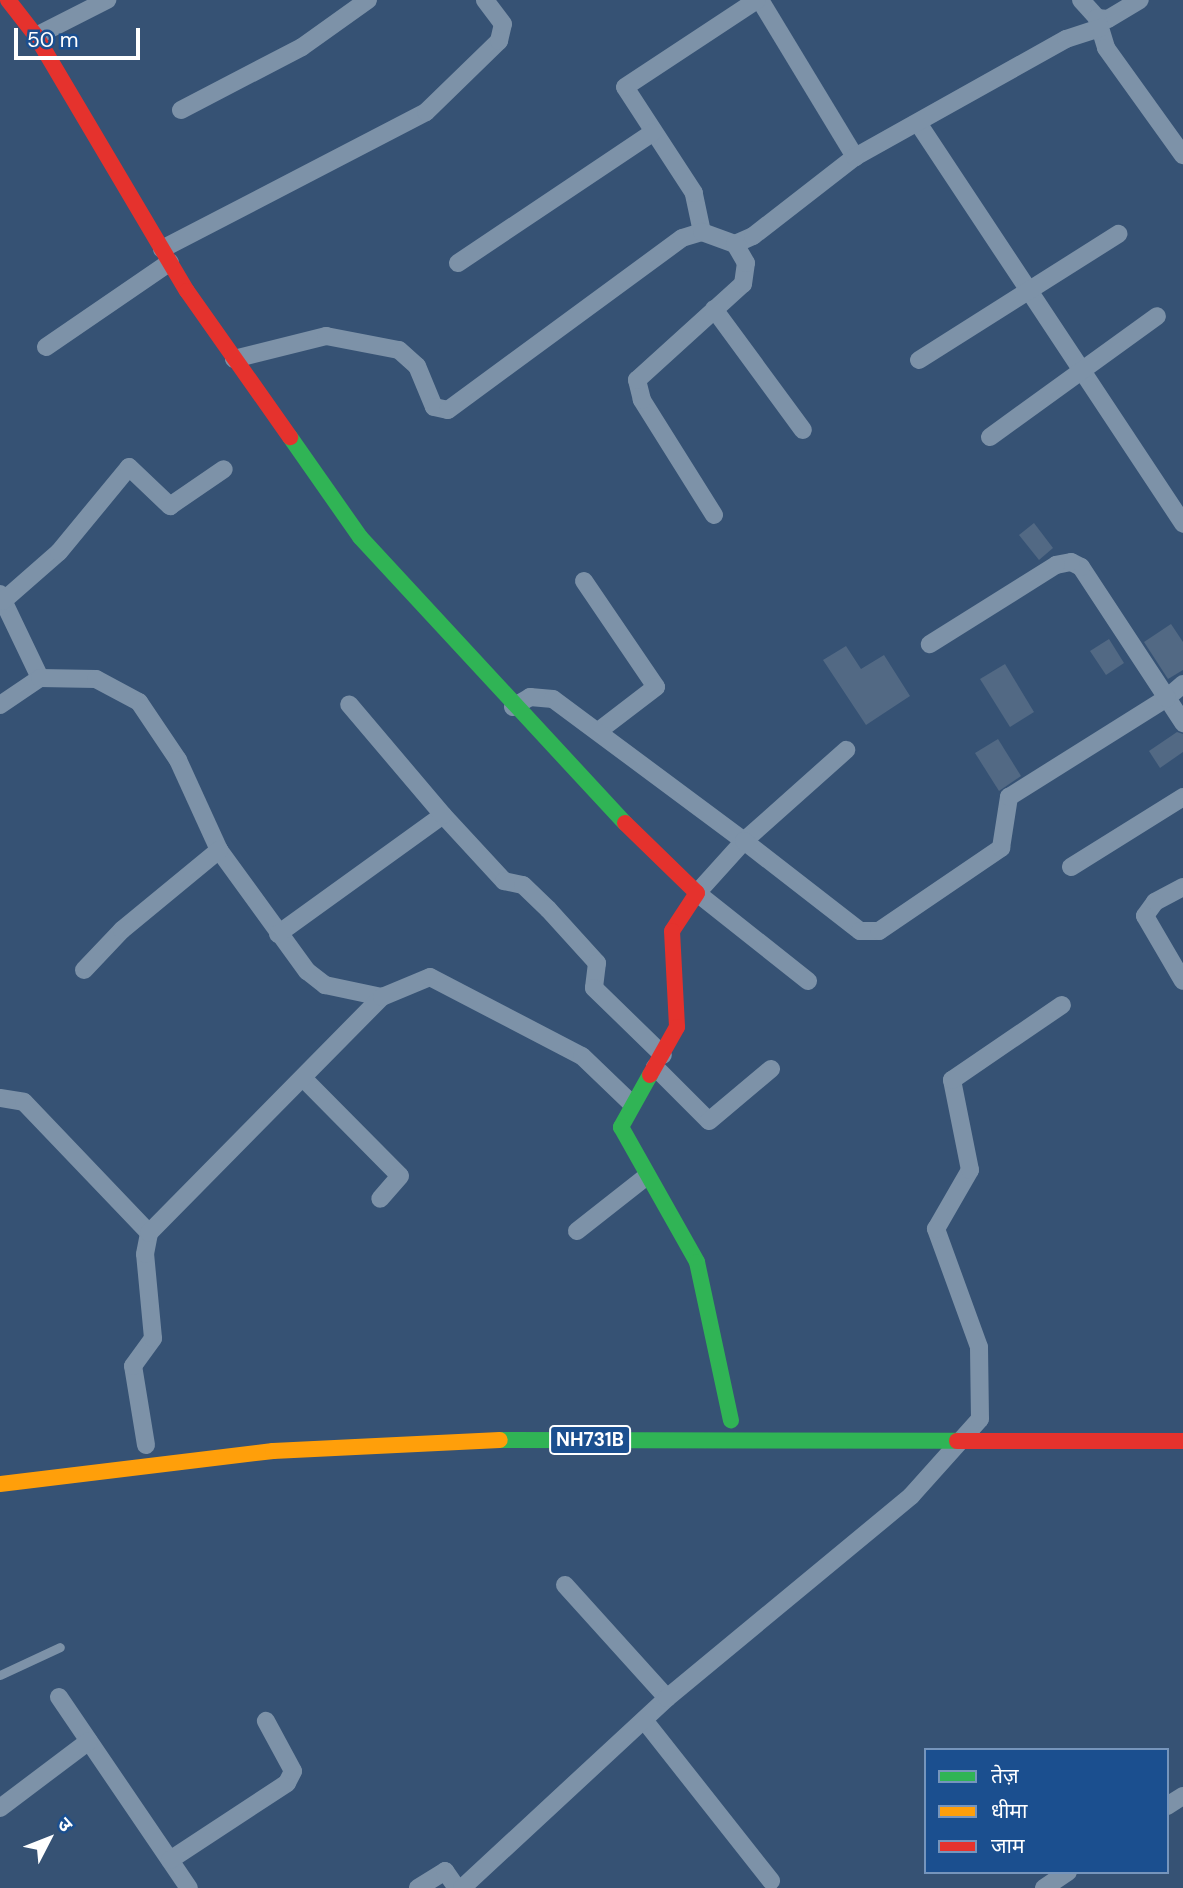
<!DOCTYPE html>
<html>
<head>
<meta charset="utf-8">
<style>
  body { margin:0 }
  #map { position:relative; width:1183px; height:1888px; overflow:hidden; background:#365274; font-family:"DM Sans","Noto Sans Devanagari",sans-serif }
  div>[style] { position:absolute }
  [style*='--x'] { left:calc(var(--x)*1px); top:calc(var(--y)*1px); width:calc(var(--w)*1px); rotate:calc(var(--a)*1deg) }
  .building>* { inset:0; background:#526984 }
  .lane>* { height:9px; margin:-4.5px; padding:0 4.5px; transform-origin:4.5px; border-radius:4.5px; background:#7d92a8 }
  .street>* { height:18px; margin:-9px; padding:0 9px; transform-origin:9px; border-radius:9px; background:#7d92a8 }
  .fast>* { height:16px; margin:-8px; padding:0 8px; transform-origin:8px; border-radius:8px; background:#30b455 }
  .slow>* { height:16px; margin:-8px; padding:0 8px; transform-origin:8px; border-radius:8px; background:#ff9f0a }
  .jam>* { height:16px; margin:-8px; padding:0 8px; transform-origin:8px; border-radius:8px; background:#e5322d }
  span { translate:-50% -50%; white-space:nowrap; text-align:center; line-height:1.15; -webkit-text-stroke:5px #1b4f8f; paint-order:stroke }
  .shield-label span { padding:2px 5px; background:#1b4f8f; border:2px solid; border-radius:5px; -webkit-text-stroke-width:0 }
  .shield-label { font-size:19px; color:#fff; font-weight:700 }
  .legend { position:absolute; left:924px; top:1748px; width:245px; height:126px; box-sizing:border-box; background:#1b4f8f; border:2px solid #7695bc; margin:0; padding:9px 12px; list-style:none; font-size:21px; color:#fff }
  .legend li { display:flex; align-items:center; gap:14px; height:35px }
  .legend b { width:35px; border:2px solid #7695bc }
  .north { position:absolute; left:14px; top:1804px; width:70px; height:70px; -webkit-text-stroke:5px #1b4f8f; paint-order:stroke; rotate:48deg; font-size:19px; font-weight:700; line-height:28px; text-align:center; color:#fff }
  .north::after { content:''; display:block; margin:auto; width:24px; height:32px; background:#fff; clip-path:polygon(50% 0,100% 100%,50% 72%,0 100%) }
  .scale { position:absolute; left:14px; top:28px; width:126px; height:32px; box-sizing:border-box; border:4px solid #fff; border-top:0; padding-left:9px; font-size:21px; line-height:24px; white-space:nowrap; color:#fff; -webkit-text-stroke:5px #1b4f8f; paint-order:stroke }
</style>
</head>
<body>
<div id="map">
  <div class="building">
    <div style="clip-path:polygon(1034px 523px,1053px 548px,1039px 560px,1019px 535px)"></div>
    <div style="clip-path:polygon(1171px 624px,1183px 642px,1183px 670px,1168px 679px,1144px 642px)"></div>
    <div style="clip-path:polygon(1109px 639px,1124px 663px,1106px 675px,1090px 651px)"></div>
    <div style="clip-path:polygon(846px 646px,861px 669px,884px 655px,910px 696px,866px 725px,823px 660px)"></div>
    <div style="clip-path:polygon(1005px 664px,1034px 712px,1010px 727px,980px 679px)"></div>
    <div style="clip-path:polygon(1177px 732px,1183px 734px,1183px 752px,1160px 768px,1149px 751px)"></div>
    <div style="clip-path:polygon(998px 739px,1021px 776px,999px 791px,975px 753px)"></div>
  </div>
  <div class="lane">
    <div style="--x:0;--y:1675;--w:66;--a:-25"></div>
  </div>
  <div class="street">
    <div style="--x:760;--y:0;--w:184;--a:58.8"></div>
    <div style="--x:1081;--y:0;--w:24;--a:48"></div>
    <div style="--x:1097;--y:18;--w:11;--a:5"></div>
    <div style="--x:1108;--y:19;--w:37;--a:-31"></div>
    <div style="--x:1097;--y:18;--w:31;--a:73"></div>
    <div style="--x:1106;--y:48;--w:132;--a:54.3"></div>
    <div style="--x:36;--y:36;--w:80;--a:-26.9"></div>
    <div style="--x:181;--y:110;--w:136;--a:-27.5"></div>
    <div style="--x:302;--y:47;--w:81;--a:-35.5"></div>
    <div style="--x:920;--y:126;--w:477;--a:56.5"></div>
    <div style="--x:702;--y:232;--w:40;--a:-102"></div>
    <div style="--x:694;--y:193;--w:126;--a:-123.1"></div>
    <div style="--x:625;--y:87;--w:158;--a:-33.4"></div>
    <div style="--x:162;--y:249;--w:297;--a:-27.4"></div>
    <div style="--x:426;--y:112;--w:102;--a:-44.2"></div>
    <div style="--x:499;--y:41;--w:17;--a:-77"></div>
    <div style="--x:503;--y:24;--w:30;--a:-127"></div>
    <div style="--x:458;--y:263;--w:234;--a:-33.8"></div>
    <div style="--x:714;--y:309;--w:150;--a:53.7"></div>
    <div style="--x:46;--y:347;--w:150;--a:-34.4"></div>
    <div style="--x:234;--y:359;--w:95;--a:-14"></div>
    <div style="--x:326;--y:336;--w:74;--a:10.9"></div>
    <div style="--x:399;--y:350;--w:24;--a:42"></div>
    <div style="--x:417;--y:366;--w:44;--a:67.5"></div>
    <div style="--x:434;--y:407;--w:14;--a:12"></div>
    <div style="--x:448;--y:410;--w:290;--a:-36.3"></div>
    <div style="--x:682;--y:238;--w:21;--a:-17"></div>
    <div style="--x:702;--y:232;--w:35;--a:20"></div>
    <div style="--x:735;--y:244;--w:20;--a:-24"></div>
    <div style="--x:753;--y:236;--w:129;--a:-37.8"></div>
    <div style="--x:855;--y:157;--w:242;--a:-29.2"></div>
    <div style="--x:1066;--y:39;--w:36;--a:-18"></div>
    <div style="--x:919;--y:360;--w:236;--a:-32.3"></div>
    <div style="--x:990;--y:437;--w:206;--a:-35.9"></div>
    <div style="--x:714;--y:515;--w:136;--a:-122.1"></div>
    <div style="--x:642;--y:400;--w:21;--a:-104"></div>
    <div style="--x:637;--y:380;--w:143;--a:-42.2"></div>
    <div style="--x:743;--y:284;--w:21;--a:-82"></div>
    <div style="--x:746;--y:263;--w:22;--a:-120"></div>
    <div style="--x:584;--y:581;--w:128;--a:55.8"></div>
    <div style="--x:656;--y:687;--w:71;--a:142.5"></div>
    <div style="--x:0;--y:594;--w:93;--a:64.5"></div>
    <div style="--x:3;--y:601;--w:74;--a:-41.2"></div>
    <div style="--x:59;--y:552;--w:110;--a:-50.5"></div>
    <div style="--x:129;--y:467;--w:57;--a:43.6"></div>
    <div style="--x:170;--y:506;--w:65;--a:-34.4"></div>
    <div style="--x:1183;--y:684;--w:21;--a:139"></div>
    <div style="--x:1167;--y:698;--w:30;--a:57"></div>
    <div style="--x:0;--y:705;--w:48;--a:-34"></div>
    <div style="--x:40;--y:678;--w:56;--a:1"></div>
    <div style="--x:96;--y:679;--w:49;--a:28.1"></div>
    <div style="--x:139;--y:702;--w:70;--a:56.1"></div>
    <div style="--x:178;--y:760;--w:99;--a:65.5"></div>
    <div style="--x:219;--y:850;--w:150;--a:54"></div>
    <div style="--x:307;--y:971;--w:23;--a:38"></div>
    <div style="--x:325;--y:985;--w:58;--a:11.9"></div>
    <div style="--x:513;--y:707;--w:20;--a:-30"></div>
    <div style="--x:530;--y:697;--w:23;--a:5"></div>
    <div style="--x:553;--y:699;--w:238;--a:36.6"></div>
    <div style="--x:744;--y:841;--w:137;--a:-41.7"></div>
    <div style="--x:443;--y:815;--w:90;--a:47.3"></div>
    <div style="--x:504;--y:881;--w:19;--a:12"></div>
    <div style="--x:523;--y:885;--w:35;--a:44"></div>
    <div style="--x:548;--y:909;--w:73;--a:47.8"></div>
    <div style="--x:597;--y:963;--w:25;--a:97"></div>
    <div style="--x:594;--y:988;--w:96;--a:44.2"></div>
    <div style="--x:1071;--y:867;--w:132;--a:-32"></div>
    <div style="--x:1183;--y:887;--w:32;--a:152"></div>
    <div style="--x:1155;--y:902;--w:17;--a:126"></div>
    <div style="--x:1145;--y:916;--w:75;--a:59.7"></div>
    <div style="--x:278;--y:934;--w:203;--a:-35.8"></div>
    <div style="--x:443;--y:815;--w:145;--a:-130.3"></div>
    <div style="--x:84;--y:970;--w:55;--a:-46.5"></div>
    <div style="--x:122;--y:930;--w:126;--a:-39.5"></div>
    <div style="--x:808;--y:981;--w:142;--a:-141.6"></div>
    <div style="--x:697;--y:893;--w:70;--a:-47.9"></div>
    <div style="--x:744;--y:841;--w:147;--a:37.8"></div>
    <div style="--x:860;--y:931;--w:19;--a:0"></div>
    <div style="--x:879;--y:931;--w:148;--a:-34.2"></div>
    <div style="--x:1001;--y:848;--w:52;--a:-81.1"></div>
    <div style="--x:1009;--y:797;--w:186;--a:-32.1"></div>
    <div style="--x:1167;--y:698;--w:157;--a:-123.3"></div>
    <div style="--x:1081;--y:567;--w:11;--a:-153"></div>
    <div style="--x:1071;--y:562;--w:15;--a:169"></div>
    <div style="--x:1056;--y:565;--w:149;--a:147.9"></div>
    <div style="--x:655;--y:1067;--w:76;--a:45"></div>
    <div style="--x:709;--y:1121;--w:81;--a:-40"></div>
    <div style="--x:304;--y:1079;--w:136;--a:45.3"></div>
    <div style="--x:400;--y:1176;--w:30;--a:131"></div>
    <div style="--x:0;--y:1098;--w:24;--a:9"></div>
    <div style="--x:24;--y:1102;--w:181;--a:46.3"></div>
    <div style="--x:577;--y:1231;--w:89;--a:-38.2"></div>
    <div style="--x:146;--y:1445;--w:80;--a:-99.3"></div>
    <div style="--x:133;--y:1366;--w:34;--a:-54"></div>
    <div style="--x:153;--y:1338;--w:84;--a:-95.4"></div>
    <div style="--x:145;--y:1254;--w:21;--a:-79"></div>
    <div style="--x:149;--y:1233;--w:332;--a:-45.4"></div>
    <div style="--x:382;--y:997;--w:52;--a:-22.6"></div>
    <div style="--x:430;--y:977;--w:171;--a:27.5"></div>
    <div style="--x:582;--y:1056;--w:66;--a:43.8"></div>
    <div style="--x:565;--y:1585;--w:152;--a:47.9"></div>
    <div style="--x:59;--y:1697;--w:231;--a:55.8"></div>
    <div style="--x:644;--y:1720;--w:205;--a:51.7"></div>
    <div style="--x:1167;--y:1806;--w:19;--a:-32"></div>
    <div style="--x:0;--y:1808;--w:111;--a:-37"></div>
    <div style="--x:170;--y:1860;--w:140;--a:-33.3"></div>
    <div style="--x:287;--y:1783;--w:13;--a:-63"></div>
    <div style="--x:293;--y:1771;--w:57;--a:-118.4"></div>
    <div style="--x:418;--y:1888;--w:32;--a:-32"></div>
    <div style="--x:445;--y:1871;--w:21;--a:55"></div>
    <div style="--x:462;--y:1888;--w:280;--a:-42.8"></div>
    <div style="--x:667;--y:1698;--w:317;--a:-39.6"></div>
    <div style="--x:911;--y:1496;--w:103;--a:-48.1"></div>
    <div style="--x:980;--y:1419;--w:72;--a:-90.8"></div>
    <div style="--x:979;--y:1347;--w:126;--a:-110"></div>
    <div style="--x:936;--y:1229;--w:68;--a:-60"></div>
    <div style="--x:970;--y:1170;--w:92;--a:-101.3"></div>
    <div style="--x:952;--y:1080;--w:133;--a:-34.3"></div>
    <div style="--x:1044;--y:1888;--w:29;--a:-34"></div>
  </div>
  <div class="fast">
    <div style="--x:290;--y:437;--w:122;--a:55"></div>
    <div style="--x:360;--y:537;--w:390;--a:47.2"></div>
    <div style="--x:650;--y:1075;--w:60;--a:119.1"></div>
    <div style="--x:621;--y:1127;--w:155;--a:60.6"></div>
    <div style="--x:697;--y:1262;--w:162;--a:77.9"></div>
    <div style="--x:500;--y:1440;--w:457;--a:0.1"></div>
  </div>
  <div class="slow">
    <div style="--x:0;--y:1484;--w:275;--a:-6.9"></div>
    <div style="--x:273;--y:1451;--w:227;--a:-2.8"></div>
  </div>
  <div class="jam">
    <div style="--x:8;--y:0;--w:46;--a:52.1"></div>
    <div style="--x:36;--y:36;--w:296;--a:59.4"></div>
    <div style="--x:187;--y:291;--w:179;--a:54.8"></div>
    <div style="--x:625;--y:823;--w:100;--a:44.2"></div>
    <div style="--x:697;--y:893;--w:45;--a:123.3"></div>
    <div style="--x:672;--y:931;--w:96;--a:87"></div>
    <div style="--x:677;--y:1027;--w:55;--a:119.4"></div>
    <div style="--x:957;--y:1441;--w:226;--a:0"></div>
  </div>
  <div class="shield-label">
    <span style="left:590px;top:1440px">NH731B</span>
  </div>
  <ul class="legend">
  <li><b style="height:9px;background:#30b455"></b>तेज़</li>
  <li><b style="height:9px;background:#ff9f0a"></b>धीमा</li>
  <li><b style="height:9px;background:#e5322d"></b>जाम</li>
  </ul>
  <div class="north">उ</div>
  <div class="scale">50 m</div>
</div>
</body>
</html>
